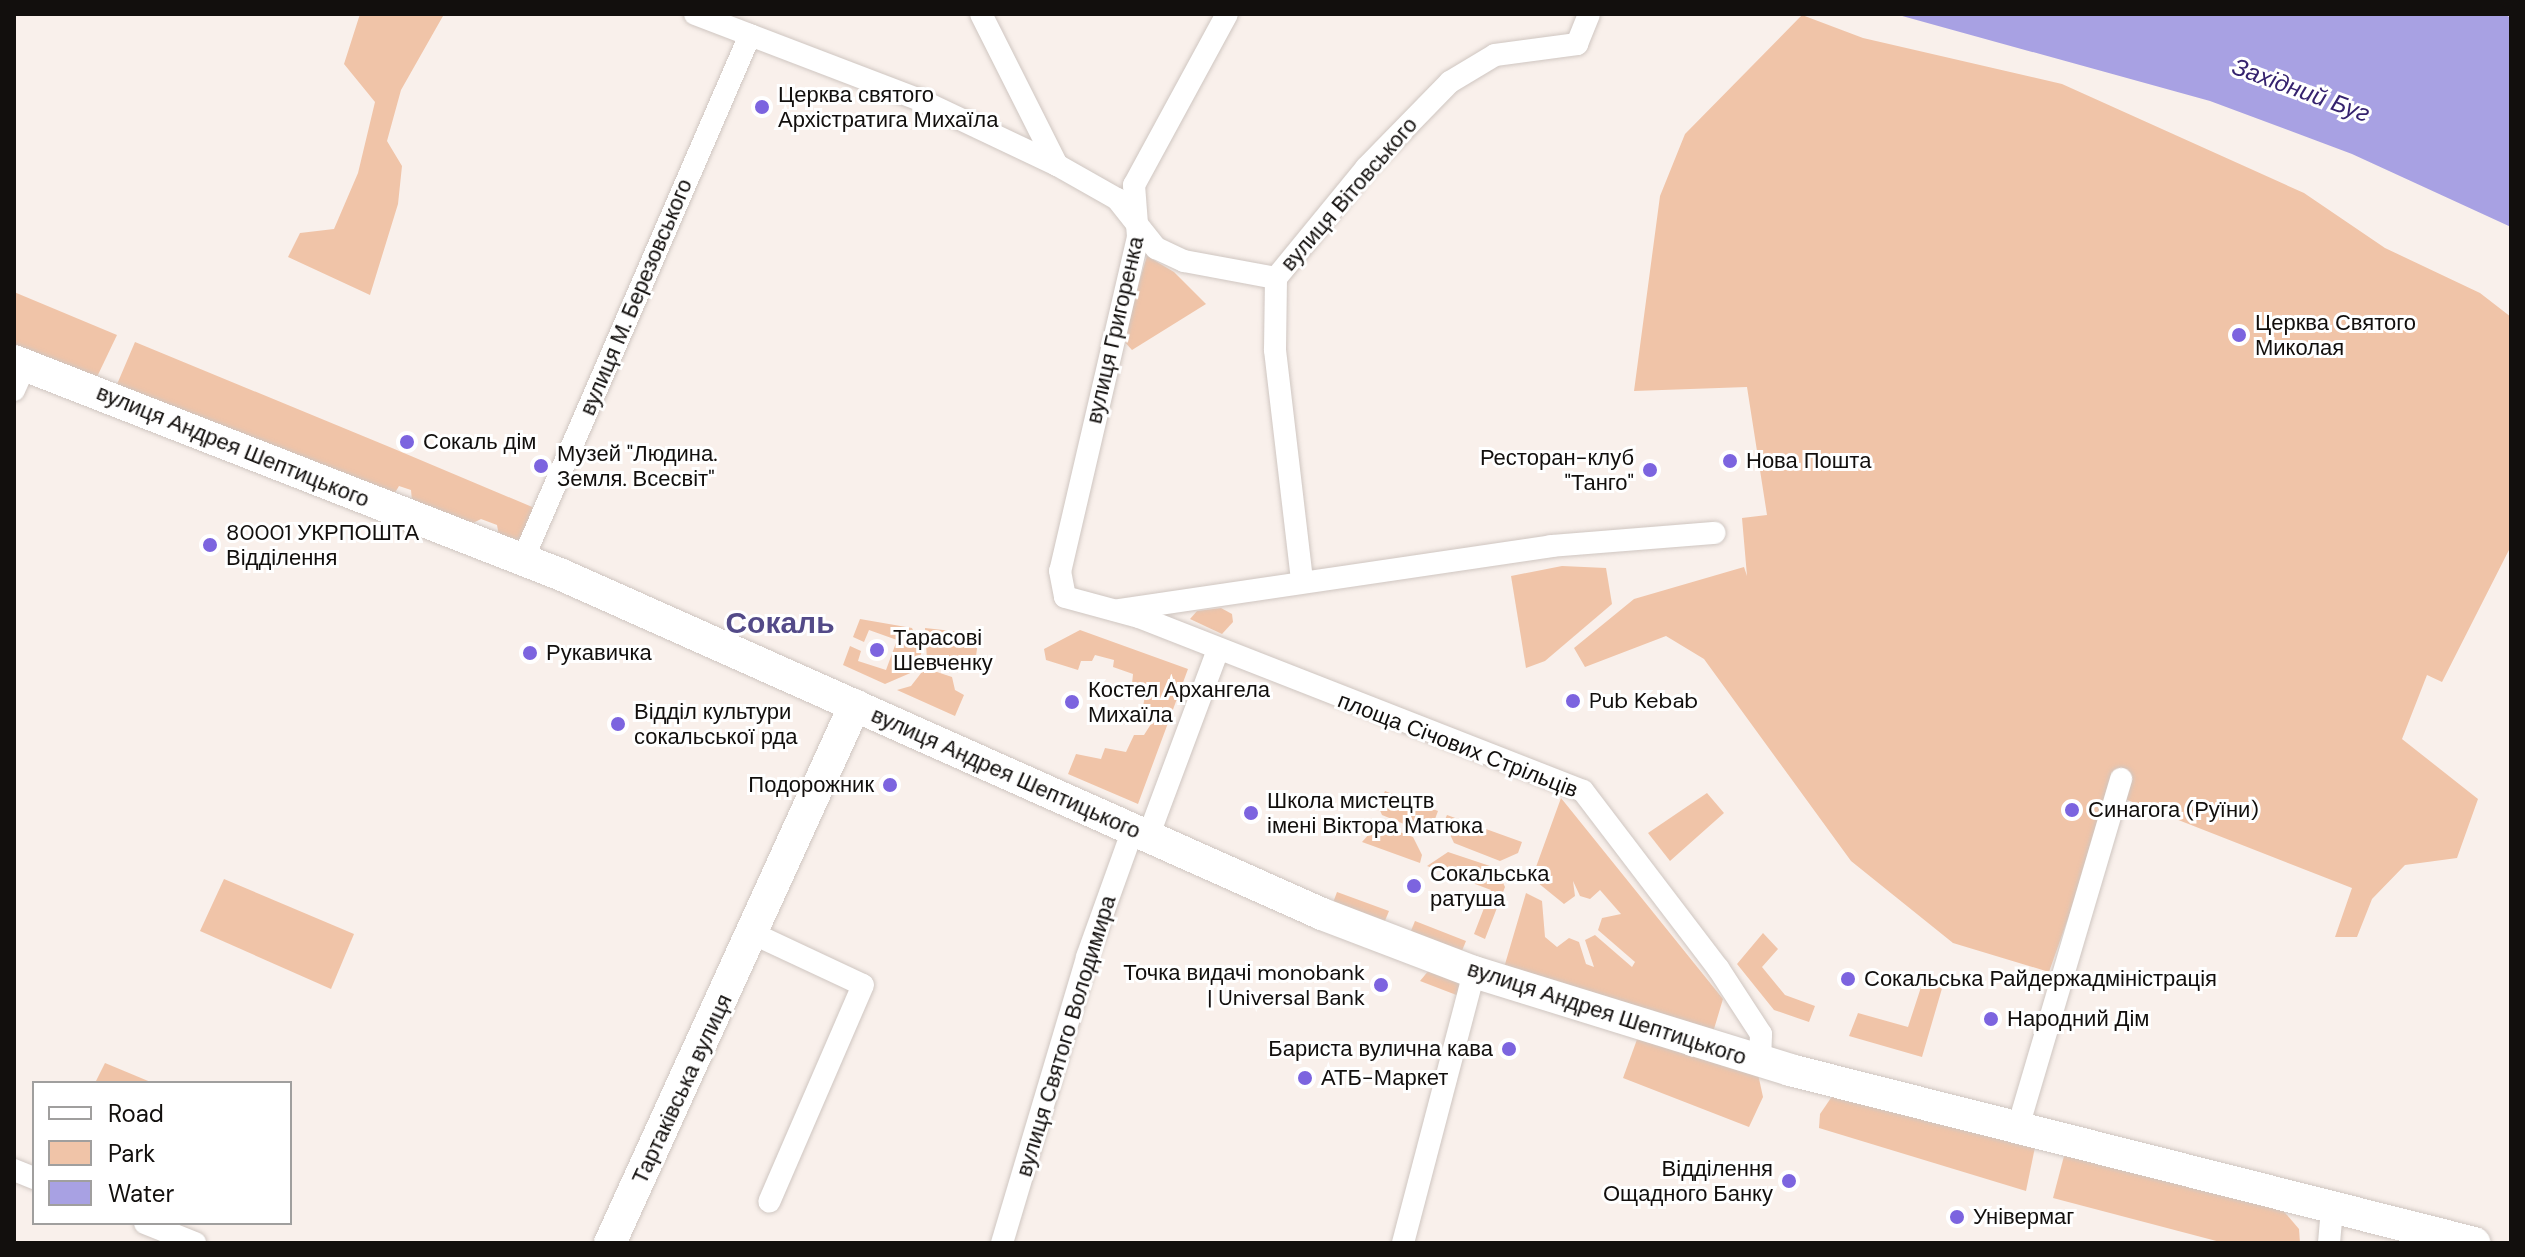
<!DOCTYPE html>
<html>
<head>
<meta charset="utf-8">
<style>
  body { margin:0 }
  #map { position:relative; width:2525px; height:1257px; overflow:hidden; background:#f9f0eb; font-family:"DM Sans",sans-serif }
  div>[style] { position:absolute }
  [style*='--x'] { left:calc(var(--x)*1px); top:calc(var(--y)*1px); width:calc(var(--w)*1px); rotate:calc(var(--a)*1deg) }
  .green>* { inset:0; background:#f0c4a8 }
  .water>* { inset:0; background:#a8a1e3 }
  .roads { filter:drop-shadow(0 0 2px #cfc6c1) drop-shadow(0 0 2px #cfc6c1) }
  .street>* { height:22px; margin:-11px; padding:0 11px; transform-origin:11px; border-radius:11px; background:#fff }
  .secondary>* { height:32px; margin:-16px; padding:0 16px; transform-origin:16px; border-radius:16px; background:#fff }
  .dots>* { width:22px; height:22px; translate:-50% -50%; box-sizing:border-box; border:4px solid #fff; border-radius:50% }
  span { translate:-50% -50%; white-space:nowrap; text-align:center; line-height:1.15; -webkit-text-stroke:6px #fff; paint-order:stroke }
  .poi-label { font-size:22px; color:#120f0d }
  .left { translate:0 -50%; text-align:left }
  .right { translate:-100% -50%; text-align:right }
  .street-label { font-size:22px; color:#120f0d }
  .water-label { font-size:24px; color:#35226e; font-style:italic }
  .district-label { font-size:30px; color:#534a88; font-weight:700 }
  .frame { position:absolute; inset:0; border:16px solid #120f0d; pointer-events:none }
  .legend { position:absolute; left:32px; top:1081px; width:260px; height:144px; box-sizing:border-box; background:#fff; border:2px solid #a09f9e; margin:0; padding:10px 14px; list-style:none; font-size:24px; color:#120f0d }
  .legend li { display:flex; align-items:center; gap:16px; height:40px }
  .legend b { width:40px; border:2px solid #a09f9e }
</style>
</head>
<body>
<div id="map">
  <div class="green">
    <div style="clip-path:polygon(360px 14px,443px 16px,401px 90px,387px 141px,402px 166px,398px 204px,370px 295px,288px 257px,300px 233px,334px 229px,358px 173px,375px 102px,344px 64px)"></div>
    <div style="clip-path:polygon(1802px 15px,1863px 38px,2062px 84px,2304px 193px,2385px 248px,2480px 293px,2511px 317px,2511px 546px,2442px 682px,2427px 675px,2402px 739px,2478px 799px,2457px 858px,2405px 865px,2372px 899px,2357px 937px,2335px 937px,2352px 888px,2112px 794px,2049px 972px,1953px 943px,1851px 861px,1704px 659px,1666px 636px,1585px 667px,1574px 648px,1634px 599px,1744px 567px,1747px 576px,1742px 518px,1767px 515px,1747px 387px,1634px 391px,1660px 196px,1685px 134px)"></div>
    <div style="clip-path:polygon(1147px 256px,1174px 272px,1206px 304px,1132px 350px,1122px 339px)"></div>
    <div style="clip-path:polygon(14px 292px,117px 335px,95px 381px,14px 348px)"></div>
    <div style="clip-path:polygon(135px 342px,392px 448px,537px 509px,518px 545px,499px 536px,497px 525px,481px 519px,471px 524px,412px 501px,411px 490px,399px 486px,393px 496px,115px 389px)"></div>
    <div style="clip-path:polygon(1562px 566px,1606px 568px,1612px 604px,1545px 661px,1526px 668px,1511px 576px)"></div>
    <div style="clip-path:polygon(1221px 608px,1232px 614px,1233px 622px,1222px 634px,1190px 619px,1197px 611px)"></div>
    <div style="clip-path:polygon(860px 619px,912px 628px,922px 651px,915px 671px,885px 684px,843px 665px,850px 646px,861px 651px,858px 661px,886px 670px,897px 640px,869px 630px,864px 642px,853px 637px)"></div>
    <div style="clip-path:polygon(925px 628px,979px 634px,976px 656px,954px 668px,927px 660px)"></div>
    <div style="clip-path:polygon(1080px 630px,1188px 669px,1138px 804px,1068px 774px,1076px 754px,1101px 759px,1105px 748px,1126px 752px,1134px 735px,1144px 735px,1151px 724px,1151px 712px,1143px 707px,1146px 689px,1132px 684px,1133px 674px,1113px 667px,1114px 660px,1095px 655px,1092px 661px,1081px 661px,1078px 670px,1046px 660px,1044px 649px)"></div>
    <div style="clip-path:polygon(925px 668px,952px 677px,955px 690px,964px 695px,955px 716px,897px 690px,911px 686px)"></div>
    <div style="clip-path:polygon(1385px 791px,1438px 811px,1435px 819px,1416px 829px,1382px 815px,1378px 806px)"></div>
    <div style="clip-path:polygon(1707px 793px,1724px 813px,1670px 861px,1648px 833px)"></div>
    <div style="clip-path:polygon(1561px 798px,1723px 999px,1711px 1039px,1503px 971px,1526px 893px,1542px 901px,1545px 937px,1557px 947px,1569px 938px,1579px 942px,1586px 964px,1594px 967px,1585px 940px,1595px 935px,1632px 967px,1635px 962px,1598px 930px,1602px 918px,1621px 914px,1600px 890px,1590px 899px,1580px 896px,1573px 881px,1575px 896px,1564px 904px,1532px 878px)"></div>
    <div style="clip-path:polygon(1447px 815px,1522px 842px,1518px 853px,1500px 861px,1454px 843px,1444px 822px)"></div>
    <div style="clip-path:polygon(1378px 824px,1413px 837px,1422px 855px,1420px 863px,1362px 842px)"></div>
    <div style="clip-path:polygon(1448px 852px,1496px 868px,1505px 887px,1485px 939px,1474px 934px,1491px 890px,1427px 866px)"></div>
    <div style="clip-path:polygon(224px 879px,354px 934px,331px 989px,200px 931px)"></div>
    <div style="clip-path:polygon(1337px 892px,1389px 911px,1382px 928px,1331px 908px)"></div>
    <div style="clip-path:polygon(1415px 921px,1466px 941px,1459px 958px,1408px 938px)"></div>
    <div style="clip-path:polygon(1763px 933px,1778px 949px,1762px 967px,1785px 995px,1815px 1006px,1809px 1022px,1774px 1010px,1737px 964px)"></div>
    <div style="clip-path:polygon(1434px 964px,1462px 977px,1459px 996px,1420px 981px)"></div>
    <div style="clip-path:polygon(1924px 978px,1943px 985px,1922px 1057px,1849px 1036px,1858px 1013px,1908px 1027px)"></div>
    <div style="clip-path:polygon(1639px 1034px,1758px 1074px,1763px 1097px,1749px 1127px,1623px 1078px)"></div>
    <div style="clip-path:polygon(105px 1063px,153px 1083px,95px 1083px)"></div>
    <div style="clip-path:polygon(1833px 1095px,2035px 1147px,2026px 1191px,1819px 1128px,1820px 1114px)"></div>
    <div style="clip-path:polygon(2064px 1156px,2187px 1180px,2281px 1208px,2299px 1229px,2300px 1243px,2224px 1243px,2053px 1198px)"></div>
  </div>
  <div class="water">
    <div style="clip-path:polygon(1895px 14px,2504px 14px,2511px 18px,2511px 227px,2352px 154px,2210px 101px)"></div>
  </div>
  <div class="roads">
    <div class="street">
      <div style="--x:695;--y:14;--w:239;--a:20.9"></div>
      <div style="--x:918;--y:99;--w:154;--a:25.4"></div>
      <div style="--x:1057;--y:165;--w:69;--a:29.5"></div>
      <div style="--x:1117;--y:199;--w:63;--a:51.5"></div>
      <div style="--x:1156;--y:248;--w:31;--a:25"></div>
      <div style="--x:1184;--y:261;--w:94;--a:10.5"></div>
      <div style="--x:981;--y:14;--w:169;--a:63.3"></div>
      <div style="--x:1227;--y:14;--w:195;--a:118.5"></div>
      <div style="--x:1134;--y:185;--w:52;--a:85.6"></div>
      <div style="--x:1138;--y:237;--w:343;--a:103.1"></div>
      <div style="--x:1060;--y:571;--w:26;--a:79"></div>
      <div style="--x:1065;--y:597;--w:77;--a:15.1"></div>
      <div style="--x:1139;--y:617;--w:477;--a:21.4"></div>
      <div style="--x:1583;--y:791;--w:223;--a:52.7"></div>
      <div style="--x:1718;--y:968;--w:79;--a:56.9"></div>
      <div style="--x:1761;--y:1034;--w:28;--a:92"></div>
      <div style="--x:14;--y:390;--w:27;--a:-66"></div>
      <div style="--x:523;--y:559;--w:571;--a:-66.58"></div>
      <div style="--x:1302;--y:580;--w:232;--a:-96.7"></div>
      <div style="--x:1275;--y:350;--w:72;--a:-89.2"></div>
      <div style="--x:1276;--y:278;--w:142;--a:-50.7"></div>
      <div style="--x:1366;--y:168;--w:120;--a:-45.7"></div>
      <div style="--x:1450;--y:82;--w:52;--a:-31"></div>
      <div style="--x:1495;--y:55;--w:83;--a:-7.6"></div>
      <div style="--x:1577;--y:44;--w:32;--a:-68"></div>
      <div style="--x:1119;--y:610;--w:437;--a:-8.4"></div>
      <div style="--x:1551;--y:546;--w:164;--a:-4.6"></div>
      <div style="--x:1148;--y:837;--w:200;--a:-69.5"></div>
      <div style="--x:754;--y:934;--w:120;--a:25.1"></div>
      <div style="--x:863;--y:985;--w:236;--a:113.4"></div>
      <div style="--x:2018;--y:1127;--w:363;--a:-73.5"></div>
      <div style="--x:14;--y:1170;--w:22;--a:22"></div>
      <div style="--x:145;--y:1223;--w:54;--a:21.8"></div>
      <div style="--x:1002;--y:1243;--w:298;--a:-73.4"></div>
      <div style="--x:1087;--y:957;--w:136;--a:-70.2"></div>
      <div style="--x:1403;--y:1243;--w:280;--a:-75.3"></div>
      <div style="--x:2329;--y:1243;--w:34;--a:-85"></div>
    </div>
    <div class="secondary">
      <div style="--x:14;--y:361;--w:588;--a:21.33"></div>
      <div style="--x:562;--y:575;--w:832;--a:24.04"></div>
      <div style="--x:1322;--y:914;--w:163;--a:20.9"></div>
      <div style="--x:1474;--y:972;--w:331;--a:17.2"></div>
      <div style="--x:1790;--y:1070;--w:706;--a:14.19"></div>
      <div style="--x:610;--y:1243;--w:591;--a:-65.52"></div>
    </div>
  </div>
  <div class="dots">
    <div style="left:762px;top:107px;background:#7c64df"></div>
    <div style="left:2239px;top:335px;background:#7c64df"></div>
    <div style="left:407px;top:442px;background:#7c64df"></div>
    <div style="left:1730px;top:461px;background:#7c64df"></div>
    <div style="left:541px;top:466px;background:#7c64df"></div>
    <div style="left:1650px;top:470px;background:#7c64df"></div>
    <div style="left:210px;top:545px;background:#7c64df"></div>
    <div style="left:877px;top:650px;background:#7c64df"></div>
    <div style="left:530px;top:653px;background:#7c64df"></div>
    <div style="left:1573px;top:701px;background:#7c64df"></div>
    <div style="left:1072px;top:702px;background:#7c64df"></div>
    <div style="left:618px;top:724px;background:#7c64df"></div>
    <div style="left:890px;top:785px;background:#7c64df"></div>
    <div style="left:2072px;top:810px;background:#7c64df"></div>
    <div style="left:1251px;top:813px;background:#7c64df"></div>
    <div style="left:1414px;top:886px;background:#7c64df"></div>
    <div style="left:1848px;top:979px;background:#7c64df"></div>
    <div style="left:1381px;top:985px;background:#7c64df"></div>
    <div style="left:1991px;top:1019px;background:#7c64df"></div>
    <div style="left:1509px;top:1049px;background:#7c64df"></div>
    <div style="left:1305px;top:1078px;background:#7c64df"></div>
    <div style="left:1789px;top:1181px;background:#7c64df"></div>
    <div style="left:1957px;top:1217px;background:#7c64df"></div>
  </div>
  <div class="poi-label">
    <span class="left" style="left:778px;top:107px">Церква святого<br>Архістратига Михаїла</span>
    <span class="left" style="left:2255px;top:335px">Церква Святого<br>Миколая</span>
    <span class="left" style="left:423px;top:442px">Сокаль дім</span>
    <span class="left" style="left:557px;top:466px">Музей "Людина.<br>Земля. Всесвіт"</span>
    <span class="right" style="left:1634px;top:470px">Ресторан-клуб<br>"Танго"</span>
    <span class="left" style="left:1746px;top:461px">Нова Пошта</span>
    <span class="left" style="left:226px;top:545px">80001 УКРПОШТА<br>Відділення</span>
    <span class="left" style="left:893px;top:650px">Тарасові<br>Шевченку</span>
    <span class="left" style="left:546px;top:653px">Рукавичка</span>
    <span class="left" style="left:1088px;top:702px">Костел Архангела<br>Михаїла</span>
    <span class="left" style="left:1589px;top:701px">Pub Kebab</span>
    <span class="left" style="left:634px;top:724px">Відділ культури<br>сокальської рда</span>
    <span class="right" style="left:874px;top:785px">Подорожник</span>
    <span class="left" style="left:1267px;top:813px">Школа мистецтв<br>імені Віктора Матюка</span>
    <span class="left" style="left:2088px;top:810px">Синагога (Руїни)</span>
    <span class="left" style="left:1430px;top:886px">Сокальська<br>ратуша</span>
    <span class="right" style="left:1365px;top:985px">Точка видачі monobank<br>| Universal Bank</span>
    <span class="left" style="left:1864px;top:979px">Сокальська Райдержадміністрація</span>
    <span class="left" style="left:2007px;top:1019px">Народний Дім</span>
    <span class="right" style="left:1493px;top:1049px">Бариста вулична кава</span>
    <span class="left" style="left:1321px;top:1078px">АТБ-Маркет</span>
    <span class="right" style="left:1773px;top:1181px">Відділення<br>Ощадного Банку</span>
    <span class="left" style="left:1973px;top:1217px">Універмаг</span>
  </div>
  <div class="street-label">
    <span style="left:1349px;top:194px;rotate:-49deg">вулиця Вітовського</span>
    <span style="left:636px;top:297px;rotate:-67deg">вулиця М. Березовського</span>
    <span style="left:1115px;top:330px;rotate:-77deg">вулиця Григоренка</span>
    <span style="left:233px;top:446px;rotate:22deg">вулиця Андрея Шептицького</span>
    <span style="left:1458px;top:745px;rotate:21deg">площа Січових Стрільців</span>
    <span style="left:1006px;top:773px;rotate:24deg">вулиця Андрея Шептицького</span>
    <span style="left:1607px;top:1013px;rotate:18deg">вулиця Андрея Шептицького</span>
    <span style="left:1066px;top:1036px;rotate:-73deg">вулиця Святого Володимира</span>
    <span style="left:682px;top:1089px;rotate:-65deg">Тартаківська вулиця</span>
  </div>
  <div class="water-label">
    <span style="left:2301px;top:90px;rotate:20deg">Західний Буг</span>
  </div>
  <div class="district-label">
    <span style="left:780px;top:623px">Сокаль</span>
  </div>
  <div class="frame"></div>
  <ul class="legend">
  <li><b style="height:10px;background:#fff"></b>Road</li>
  <li><b style="height:22px;background:#f0c4a8"></b>Park</li>
  <li><b style="height:22px;background:#a8a1e3"></b>Water</li>
  </ul>
</div>
</body>
</html>
